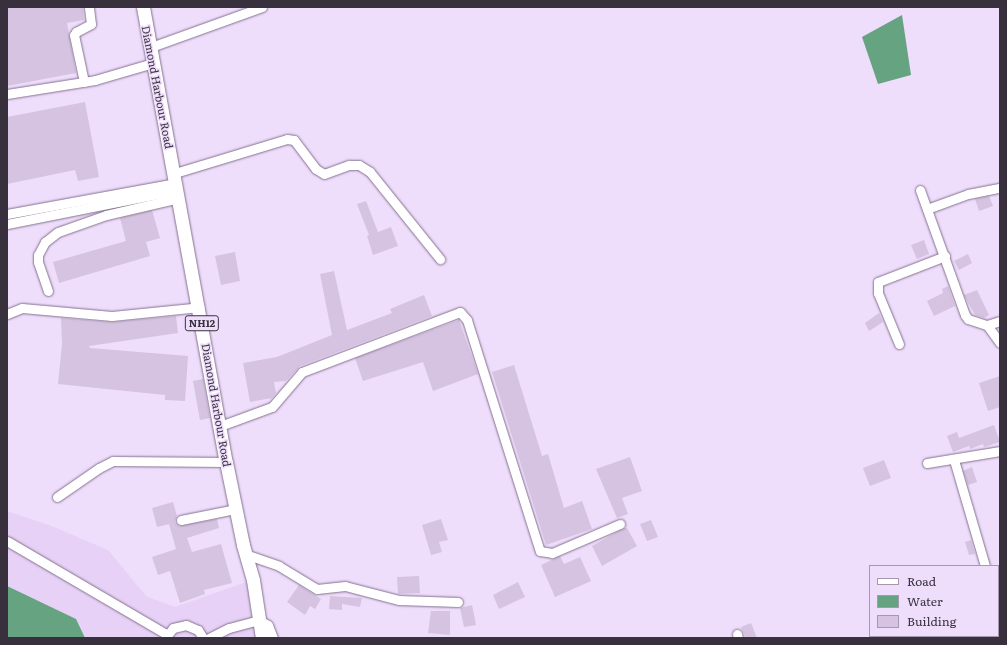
<!DOCTYPE html>
<html>
<head>
<meta charset="utf-8">
<style>
  body { margin:0 }
  #map { position:relative; width:1007px; height:645px; overflow:hidden; background:#efddfc; font-family:Literata,serif }
  div>[style] { position:absolute }
  [style*='--x'] { left:calc(var(--x)*1px); top:calc(var(--y)*1px); width:calc(var(--w)*1px); rotate:calc(var(--a)*1deg) }
  .built>* { inset:0; background:#e7d1f6 }
  .water>* { inset:0; background:#65a381 }
  .building>* { inset:0; background:#d5c3e1 }
  .roads { filter:drop-shadow(0 0 1px #82728e) drop-shadow(0 0 1px #82728e) }
  .minor>* { height:9px; margin:-4.5px; padding:0 4.5px; transform-origin:4.5px; border-radius:4.5px; background:#fff }
  .highway>* { height:13px; margin:-6.5px; padding:0 6.5px; transform-origin:6.5px; border-radius:6.5px; background:#fff }
  span { translate:-50% -50%; white-space:nowrap; text-align:center; line-height:1.15; -webkit-text-stroke:3px #efddfc; paint-order:stroke }
  .shield-label span { padding:1px 3px; background:#efddfc; border:1px solid; border-radius:3px; -webkit-text-stroke-width:0 }
  .shield-label { font-size:10px; color:#38313d; font-weight:700 }
  .street-label { font-size:11px; color:#38313d }
  .frame { position:absolute; inset:0; border:8px solid #38313d; pointer-events:none }
  .legend { position:absolute; left:869px; top:565px; width:130px; height:72px; box-sizing:border-box; background:#efddfc; border:1px solid #a698b0; margin:0; padding:5px 7px; list-style:none; font-size:12px; color:#38313d }
  .legend li { display:flex; align-items:center; gap:8px; height:20px }
  .legend b { width:20px; border:1px solid #a698b0 }
</style>
</head>
<body>
<div id="map">
  <div class="built">
    <div style="clip-path:polygon(7px 511px,49px 525px,108px 550px,146px 596px,175px 607px,252px 580px,260px 638px,7px 638px)"></div>
  </div>
  <div class="water">
    <div style="clip-path:polygon(902px 15px,911px 75px,878px 84px,862px 37px)"></div>
    <div style="clip-path:polygon(7px 586px,76px 619px,85px 638px,7px 638px)"></div>
  </div>
  <div class="building">
    <div style="clip-path:polygon(7px 7px,83px 7px,84px 20px,67px 23px,76px 73px,7px 86px)"></div>
    <div style="clip-path:polygon(85px 102px,99px 177px,78px 181px,75px 170px,7px 184px,7px 117px)"></div>
    <div style="clip-path:polygon(989px 196px,993px 206px,979px 211px,975px 199px)"></div>
    <div style="clip-path:polygon(366px 201px,378px 232px,391px 227px,398px 246px,373px 255px,367px 236px,369px 235px,357px 204px)"></div>
    <div style="clip-path:polygon(152px 210px,160px 238px,146px 242px,150px 256px,59px 283px,53px 262px,126px 241px,120px 218px)"></div>
    <div style="clip-path:polygon(924px 240px,929px 254px,917px 259px,911px 245px)"></div>
    <div style="clip-path:polygon(235px 252px,240px 281px,221px 285px,215px 256px)"></div>
    <div style="clip-path:polygon(968px 254px,972px 263px,959px 270px,954px 261px)"></div>
    <div style="clip-path:polygon(334px 271px,347px 330px,392px 313px,390px 309px,424px 295px,432px 316px,300px 366px,286px 381px,274px 382px,276px 393px,272px 398px,250px 402px,243px 363px,277px 357px,332px 335px,320px 274px)"></div>
    <div style="clip-path:polygon(948px 286px,955px 306px,934px 316px,927px 301px,943px 293px,942px 289px)"></div>
    <div style="clip-path:polygon(977px 290px,989px 315px,984px 318px,975px 315px,964px 295px)"></div>
    <div style="clip-path:polygon(879px 313px,883px 322px,869px 331px,865px 323px)"></div>
    <div style="clip-path:polygon(176px 316px,178px 333px,89px 346px,90px 348px,188px 356px,185px 401px,165px 400px,165px 395px,58px 384px,62px 344px,61px 318px,112px 322px)"></div>
    <div style="clip-path:polygon(459px 320px,478px 374px,433px 391px,423px 362px,363px 381px,355px 358px)"></div>
    <div style="clip-path:polygon(514px 365px,542px 456px,548px 454px,564px 508px,582px 501px,592px 529px,546px 545px,492px 372px)"></div>
    <div style="clip-path:polygon(1000px 376px,1000px 407px,988px 411px,979px 383px)"></div>
    <div style="clip-path:polygon(203px 379px,210px 418px,200px 420px,193px 381px)"></div>
    <div style="clip-path:polygon(994px 425px,1000px 442px,984px 447px,983px 444px,970px 449px,969px 446px,953px 452px,947px 436px,957px 432px,959px 438px)"></div>
    <div style="clip-path:polygon(630px 457px,642px 491px,622px 498px,628px 514px,617px 518px,596px 469px)"></div>
    <div style="clip-path:polygon(884px 460px,891px 478px,870px 486px,863px 468px)"></div>
    <div style="clip-path:polygon(972px 467px,977px 482px,968px 485px,963px 471px)"></div>
    <div style="clip-path:polygon(173px 502px,177px 516px,175px 522px,179px 526px,217px 519px,219px 528px,187px 538px,192px 552px,221px 544px,232px 583px,204px 590px,205px 594px,180px 603px,170px 571px,158px 575px,152px 557px,176px 549px,169px 524px,157px 527px,152px 508px)"></div>
    <div style="clip-path:polygon(441px 519px,448px 540px,439px 542px,442px 552px,431px 555px,422px 525px)"></div>
    <div style="clip-path:polygon(651px 520px,658px 537px,647px 541px,640px 524px)"></div>
    <div style="clip-path:polygon(624px 528px,627px 528px,637px 546px,602px 566px,592px 546px)"></div>
    <div style="clip-path:polygon(971px 540px,975px 554px,969px 555px,965px 542px)"></div>
    <div style="clip-path:polygon(560px 556px,564px 564px,580px 557px,591px 581px,555px 597px,541px 565px)"></div>
    <div style="clip-path:polygon(419px 576px,420px 593px,398px 594px,397px 577px)"></div>
    <div style="clip-path:polygon(518px 582px,525px 597px,499px 609px,493px 595px)"></div>
    <div style="clip-path:polygon(299px 585px,321px 599px,315px 609px,310px 606px,305px 615px,287px 602px)"></div>
    <div style="clip-path:polygon(330px 596px,362px 598px,360px 607px,342px 604px,342px 610px,329px 609px)"></div>
    <div style="clip-path:polygon(472px 605px,476px 625px,464px 627px,460px 608px)"></div>
    <div style="clip-path:polygon(431px 611px,450px 611px,450px 635px,428px 633px)"></div>
    <div style="clip-path:polygon(751px 623px,757px 638px,746px 638px,741px 627px)"></div>
  </div>
  <div class="roads">
    <div class="minor">
      <div style="--x:151;--y:47;--w:118;--a:-19.8"></div>
      <div style="--x:84;--y:82;--w:48;--a:-102"></div>
      <div style="--x:74;--y:35;--w:4;--a:-56"></div>
      <div style="--x:76;--y:32;--w:17;--a:-28"></div>
      <div style="--x:91;--y:24;--w:17;--a:-97"></div>
      <div style="--x:7;--y:94;--w:89;--a:-9"></div>
      <div style="--x:95;--y:80;--w:60;--a:-16.3"></div>
      <div style="--x:175;--y:173;--w:117;--a:-16.9"></div>
      <div style="--x:287;--y:139;--w:7;--a:8"></div>
      <div style="--x:294;--y:140;--w:36;--a:53"></div>
      <div style="--x:316;--y:169;--w:9;--a:32"></div>
      <div style="--x:324;--y:174;--w:27;--a:-20"></div>
      <div style="--x:349;--y:165;--w:10;--a:0"></div>
      <div style="--x:359;--y:165;--w:13;--a:32"></div>
      <div style="--x:370;--y:172;--w:112;--a:51.2"></div>
      <div style="--x:920;--y:190;--w:133;--a:70.2"></div>
      <div style="--x:965;--y:315;--w:5;--a:53"></div>
      <div style="--x:968;--y:319;--w:20;--a:18"></div>
      <div style="--x:987;--y:325;--w:22;--a:54"></div>
      <div style="--x:927;--y:209;--w:44;--a:-20.1"></div>
      <div style="--x:968;--y:194;--w:33;--a:-11"></div>
      <div style="--x:7;--y:214;--w:172;--a:-10.4"></div>
      <div style="--x:7;--y:224;--w:174;--a:-11.2"></div>
      <div style="--x:48;--y:291;--w:31;--a:-109"></div>
      <div style="--x:38;--y:262;--w:7;--a:-90"></div>
      <div style="--x:38;--y:255;--w:15;--a:-62"></div>
      <div style="--x:45;--y:242;--w:16;--a:-38"></div>
      <div style="--x:58;--y:232;--w:51;--a:-19.5"></div>
      <div style="--x:106;--y:215;--w:75;--a:-13.1"></div>
      <div style="--x:7;--y:314;--w:16;--a:-22"></div>
      <div style="--x:22;--y:308;--w:90;--a:5.1"></div>
      <div style="--x:112;--y:316;--w:88;--a:-5.8"></div>
      <div style="--x:987;--y:325;--w:14;--a:-17"></div>
      <div style="--x:899;--y:344;--w:55;--a:-112.4"></div>
      <div style="--x:878;--y:293;--w:11;--a:-90"></div>
      <div style="--x:878;--y:282;--w:72;--a:-21.2"></div>
      <div style="--x:220;--y:426;--w:55;--a:-20.1"></div>
      <div style="--x:272;--y:407;--w:46;--a:-49.4"></div>
      <div style="--x:302;--y:372;--w:169;--a:-20.8"></div>
      <div style="--x:460;--y:312;--w:11;--a:49"></div>
      <div style="--x:467;--y:320;--w:242;--a:72.5"></div>
      <div style="--x:540;--y:551;--w:12;--a:9"></div>
      <div style="--x:552;--y:553;--w:74;--a:-23.1"></div>
      <div style="--x:954;--y:460;--w:110;--a:73.7"></div>
      <div style="--x:927;--y:463;--w:74;--a:-9.3"></div>
      <div style="--x:57;--y:497;--w:51;--a:-34.6"></div>
      <div style="--x:99;--y:468;--w:16;--a:-27"></div>
      <div style="--x:113;--y:461;--w:113;--a:0.5"></div>
      <div style="--x:181;--y:520;--w:55;--a:-11.5"></div>
      <div style="--x:7;--y:541;--w:184;--a:30.3"></div>
      <div style="--x:245;--y:554;--w:36;--a:19"></div>
      <div style="--x:279;--y:566;--w:44;--a:31.2"></div>
      <div style="--x:317;--y:589;--w:28;--a:-6"></div>
      <div style="--x:345;--y:586;--w:56;--a:14.5"></div>
      <div style="--x:399;--y:600;--w:59;--a:1.9"></div>
      <div style="--x:737;--y:634;--w:4;--a:76"></div>
      <div style="--x:165;--y:638;--w:13;--a:-51"></div>
      <div style="--x:173;--y:628;--w:13;--a:-13"></div>
      <div style="--x:186;--y:625;--w:13;--a:23"></div>
      <div style="--x:198;--y:630;--w:9;--a:58"></div>
      <div style="--x:209;--y:638;--w:22;--a:-27"></div>
      <div style="--x:229;--y:628;--w:31;--a:-15"></div>
      <div style="--x:259;--y:620;--w:10;--a:29"></div>
      <div style="--x:268;--y:625;--w:14;--a:69"></div>
    </div>
    <div class="highway">
      <div style="--x:143;--y:7;--w:463;--a:79.7"></div>
      <div style="--x:226;--y:462;--w:85;--a:78.4"></div>
      <div style="--x:243;--y:545;--w:36;--a:74"></div>
      <div style="--x:253;--y:580;--w:59;--a:81.2"></div>
    </div>
  </div>
  <div class="shield-label">
    <span style="left:202px;top:323px">NH12</span>
  </div>
  <div class="street-label">
    <span style="left:158px;top:87px;rotate:79deg">Diamond Harbour Road</span>
    <span style="left:217px;top:405px;rotate:80deg">Diamond Harbour Road</span>
  </div>
  <div class="frame"></div>
  <ul class="legend">
  <li><b style="height:5px;background:#fff"></b>Road</li>
  <li><b style="height:11px;background:#65a381"></b>Water</li>
  <li><b style="height:11px;background:#d5c3e1"></b>Building</li>
  </ul>
</div>
</body>
</html>
